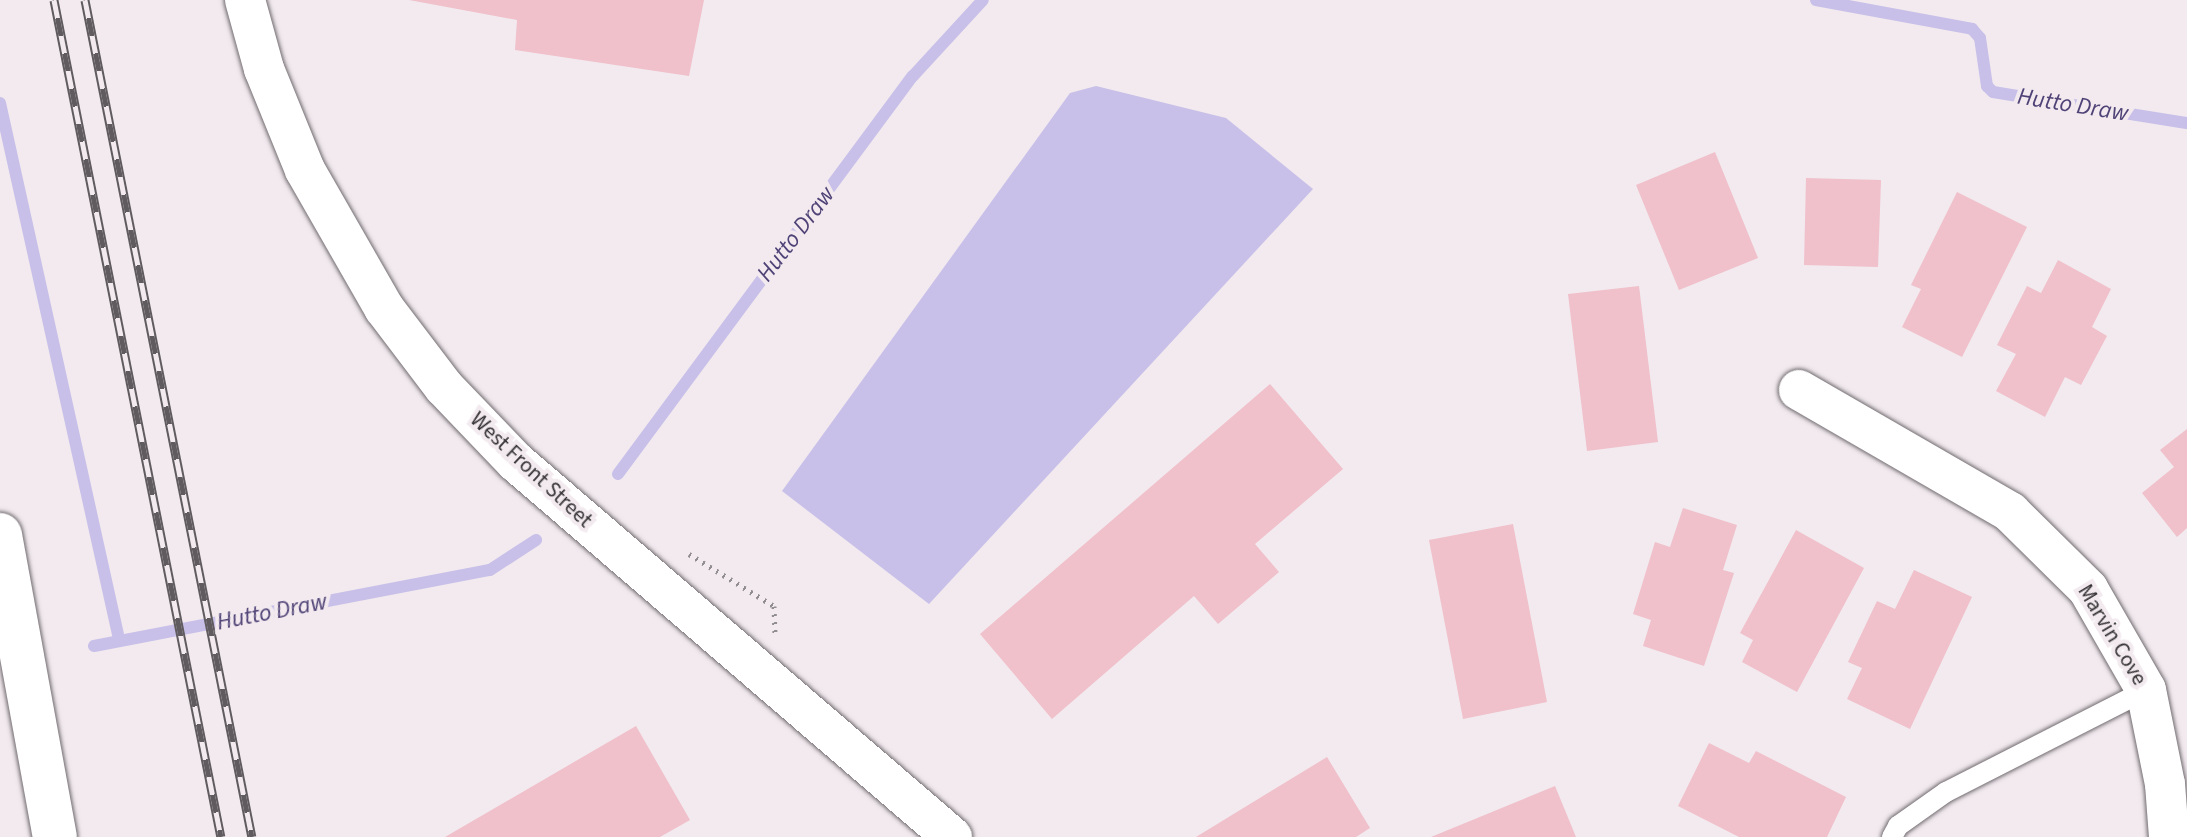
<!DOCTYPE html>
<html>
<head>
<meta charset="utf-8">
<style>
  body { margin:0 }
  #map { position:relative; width:2187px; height:837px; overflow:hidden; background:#f2eaef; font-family:"Source Sans 3",sans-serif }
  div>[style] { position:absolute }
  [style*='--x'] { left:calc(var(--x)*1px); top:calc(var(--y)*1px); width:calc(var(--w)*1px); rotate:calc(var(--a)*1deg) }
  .water>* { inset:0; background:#c8c0e8 }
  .stream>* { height:12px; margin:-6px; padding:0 6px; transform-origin:6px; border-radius:6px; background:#c8c0e8 }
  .building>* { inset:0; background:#f0c0cb }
  .path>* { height:5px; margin-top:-2.5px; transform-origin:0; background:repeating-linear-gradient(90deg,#928d90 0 2px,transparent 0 8px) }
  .roads { filter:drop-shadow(0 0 2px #716b6f) drop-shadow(0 0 2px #716b6f) }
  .lane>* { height:20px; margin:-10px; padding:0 10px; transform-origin:10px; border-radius:10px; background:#fff }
  .street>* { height:40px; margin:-20px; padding:0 20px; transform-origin:20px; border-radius:20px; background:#fff }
  .highway>* { height:44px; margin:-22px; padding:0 22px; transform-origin:22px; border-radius:22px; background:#fff }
  .rail>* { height:9px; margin-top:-4.5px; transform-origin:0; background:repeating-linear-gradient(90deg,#f2eaef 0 18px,#605b5e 0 36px); box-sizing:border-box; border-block:2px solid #605b5e }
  span { translate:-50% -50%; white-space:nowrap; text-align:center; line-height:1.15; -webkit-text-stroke:8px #f2eaef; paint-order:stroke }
  .street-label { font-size:22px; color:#353234 }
  .water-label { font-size:24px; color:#4f4276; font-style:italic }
</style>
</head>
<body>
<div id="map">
  <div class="water">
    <div style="clip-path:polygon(1096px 86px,1226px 118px,1313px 189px,929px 604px,782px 491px,1070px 93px)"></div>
  </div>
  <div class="stream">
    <div style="--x:1816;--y:0;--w:159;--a:10.5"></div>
    <div style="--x:1972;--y:29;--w:12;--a:48"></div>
    <div style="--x:1980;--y:38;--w:49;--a:81.7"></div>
    <div style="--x:1987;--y:86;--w:8;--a:45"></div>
    <div style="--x:1993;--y:92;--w:196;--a:9.1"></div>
    <div style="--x:0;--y:103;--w:549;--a:77.48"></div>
    <div style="--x:618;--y:474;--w:495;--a:-53.5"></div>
    <div style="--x:913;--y:76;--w:103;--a:-47.4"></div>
    <div style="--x:94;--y:646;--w:403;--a:-10.9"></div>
    <div style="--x:490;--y:570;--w:55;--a:-33.1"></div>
  </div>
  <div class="building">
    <div style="clip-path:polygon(409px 0,704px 0,689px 76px,515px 50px,517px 20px)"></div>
    <div style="clip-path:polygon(1715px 152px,1758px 258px,1679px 290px,1636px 185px)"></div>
    <div style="clip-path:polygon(1806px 178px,1881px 180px,1878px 267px,1804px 265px)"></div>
    <div style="clip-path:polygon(1957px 192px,2027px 227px,1962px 357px,1902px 327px,1921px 289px,1911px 285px)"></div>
    <div style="clip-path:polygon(2058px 260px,2111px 289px,2092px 327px,2107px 336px,2081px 385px,2065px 377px,2045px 417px,1996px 391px,2016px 354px,1997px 345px,2027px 286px,2041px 293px)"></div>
    <div style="clip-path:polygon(1639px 286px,1658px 442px,1587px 451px,1568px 294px)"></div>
    <div style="clip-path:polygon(1270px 384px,1343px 469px,1255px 544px,1279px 572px,1218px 624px,1194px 596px,1052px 719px,980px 634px)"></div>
    <div style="clip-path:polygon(2187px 429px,2187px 528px,2177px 537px,2142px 493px,2174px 467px,2160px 450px)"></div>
    <div style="clip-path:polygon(1683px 508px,1737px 525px,1723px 570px,1734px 573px,1704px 666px,1643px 646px,1651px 620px,1633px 614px,1655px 542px,1670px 547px)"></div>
    <div style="clip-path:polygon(1513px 524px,1547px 702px,1463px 719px,1429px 540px)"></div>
    <div style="clip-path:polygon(1796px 530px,1864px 568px,1797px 692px,1742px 662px,1753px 640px,1740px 633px)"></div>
    <div style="clip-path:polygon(1914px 570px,1972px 597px,1910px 729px,1847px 699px,1862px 668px,1848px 662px,1877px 601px,1895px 609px)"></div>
    <div style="clip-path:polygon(636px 726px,690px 820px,660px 837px,445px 837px)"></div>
    <div style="clip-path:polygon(1709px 743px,1749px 763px,1756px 751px,1846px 797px,1827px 837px,1739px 837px,1678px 806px)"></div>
    <div style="clip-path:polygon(1327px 757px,1370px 828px,1356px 837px,1196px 837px)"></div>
    <div style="clip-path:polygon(1555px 786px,1576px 837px,1431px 837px)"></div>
  </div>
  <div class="path">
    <div style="--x:689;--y:554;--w:100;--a:31.5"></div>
    <div style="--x:774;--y:606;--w:27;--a:88"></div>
  </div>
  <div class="roads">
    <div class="lane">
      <div style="--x:1892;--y:837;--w:13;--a:-61"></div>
      <div style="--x:1898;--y:826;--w:59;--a:-35.3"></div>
      <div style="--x:1946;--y:792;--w:225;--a:-27"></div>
    </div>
    <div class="street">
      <div style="--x:245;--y:0;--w:72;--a:74.6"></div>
      <div style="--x:264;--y:69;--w:109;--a:67.9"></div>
      <div style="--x:305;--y:170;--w:159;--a:60.2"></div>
      <div style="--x:384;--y:308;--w:99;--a:52.8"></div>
      <div style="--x:444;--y:387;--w:104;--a:46.2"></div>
      <div style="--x:516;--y:462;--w:575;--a:40.7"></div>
      <div style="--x:1799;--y:390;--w:244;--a:30"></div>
      <div style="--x:2010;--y:512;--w:110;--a:44.6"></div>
      <div style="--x:2088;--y:589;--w:116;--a:60.1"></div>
      <div style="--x:2146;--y:690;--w:96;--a:78.6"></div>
      <div style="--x:2165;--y:784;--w:53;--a:85.7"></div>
    </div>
    <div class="highway">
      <div style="--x:0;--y:535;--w:307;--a:79.7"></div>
    </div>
  </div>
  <div class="rail">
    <div style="--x:54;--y:0;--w:853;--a:78.72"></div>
    <div style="--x:85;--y:0;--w:853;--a:78.72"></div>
  </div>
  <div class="street-label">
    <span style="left:531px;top:470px;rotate:43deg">West Front Street</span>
    <span style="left:2112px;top:635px;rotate:59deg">Marvin Cove</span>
  </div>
  <div class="water-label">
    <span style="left:2073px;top:105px;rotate:9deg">Hutto Draw</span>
    <span style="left:796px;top:234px;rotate:-53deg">Hutto Draw</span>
    <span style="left:272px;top:612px;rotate:-11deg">Hutto Draw</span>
  </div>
</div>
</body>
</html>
